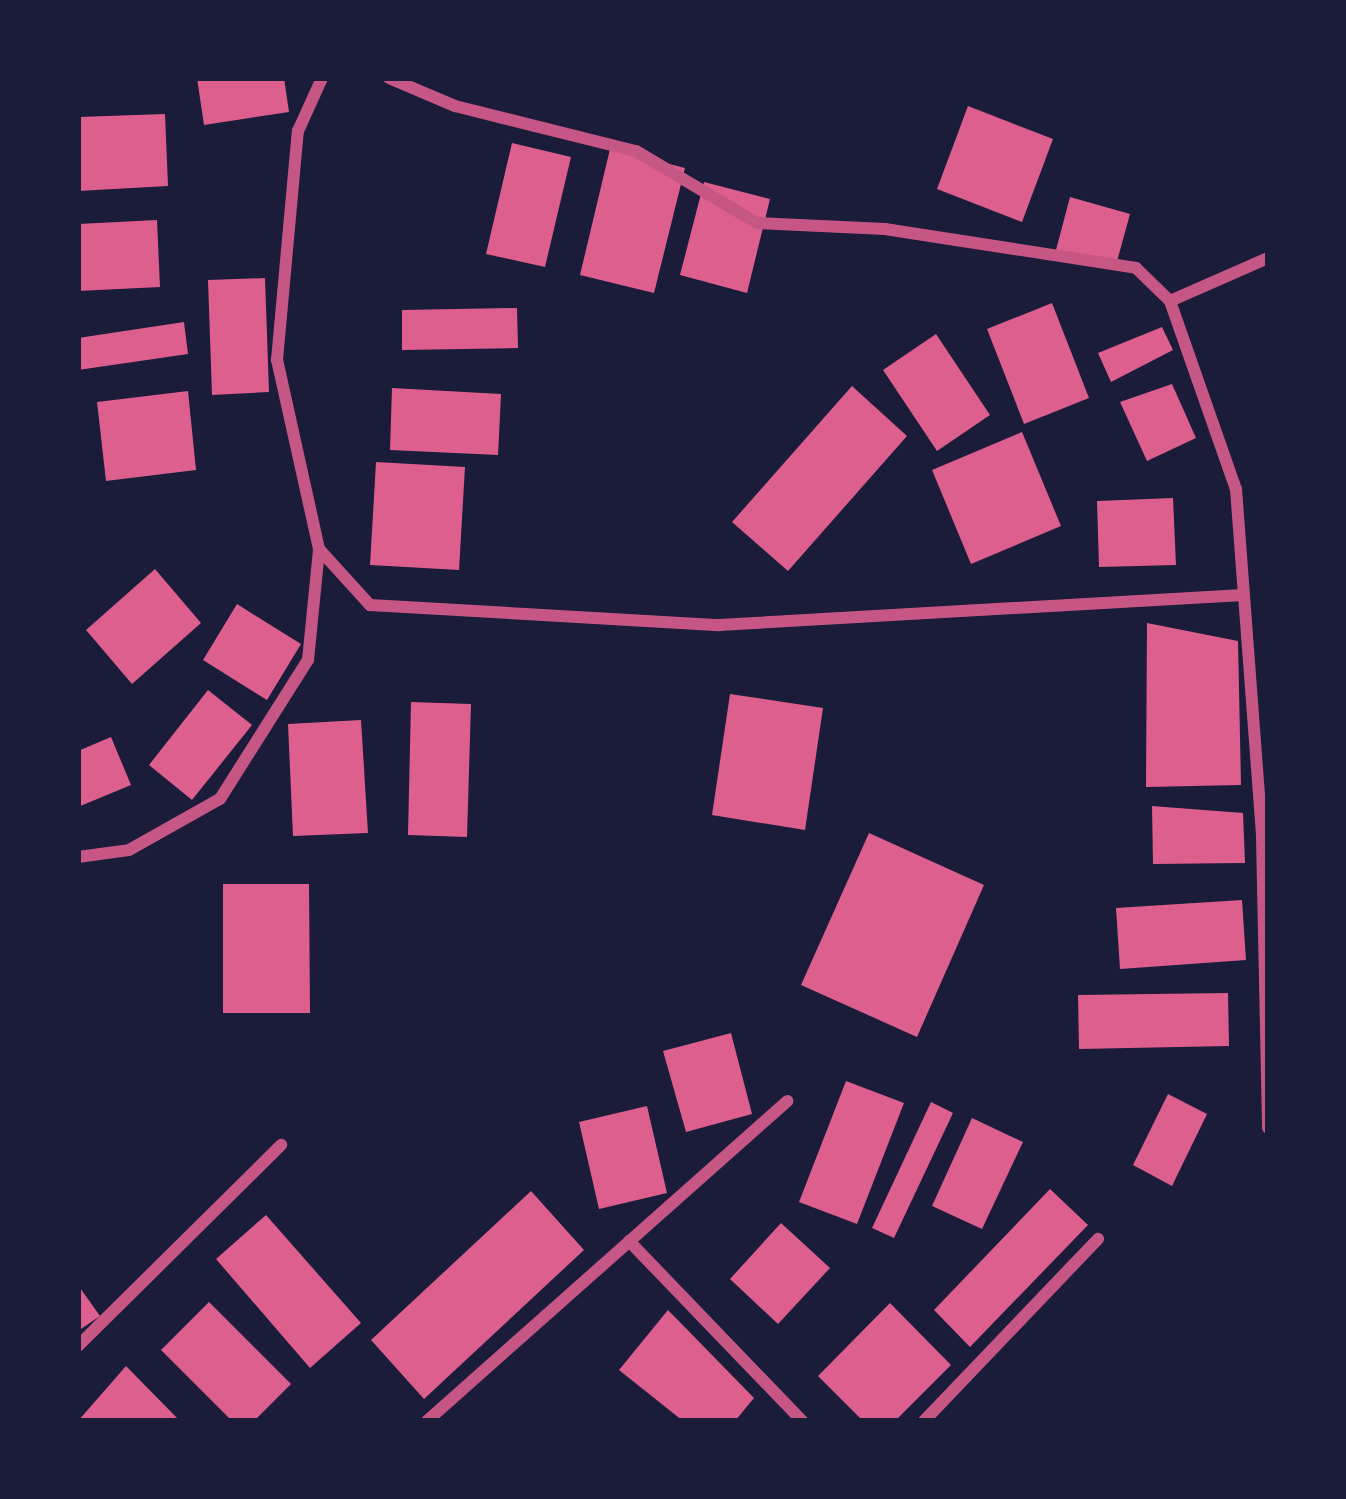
<!DOCTYPE html>
<html>
<head>
<meta charset="utf-8">
<style>
  body { margin:0 }
  #map { position:relative; width:1346px; height:1499px; overflow:hidden; background:#1b1b3a; font-family:Arial,sans-serif }
  div>[style] { position:absolute }
  [style*='--x'] { left:calc(var(--x)*1px); top:calc(var(--y)*1px); width:calc(var(--w)*1px); rotate:calc(var(--a)*1deg) }
  .building>* { inset:0; background:#dd5f8e }
  .minor>* { height:12px; margin:-6px; padding:0 6px; transform-origin:6px; border-radius:6px; background:#c65784 }
  span { translate:-50% -50%; white-space:nowrap; text-align:center; line-height:1.15; -webkit-text-stroke:12px #1b1b3a; paint-order:stroke }
  .frame { position:absolute; inset:0; border:81px solid #1b1b3a; pointer-events:none }
</style>
</head>
<body>
<div id="map">
  <div class="building">
    <div style="clip-path:polygon(197px 78px,284px 78px,289px 112px,204px 125px)"></div>
    <div style="clip-path:polygon(968px 106px,1053px 139px,1022px 222px,937px 189px)"></div>
    <div style="clip-path:polygon(165px 114px,168px 186px,78px 191px,78px 117px)"></div>
    <div style="clip-path:polygon(512px 143px,571px 157px,545px 267px,486px 254px)"></div>
    <div style="clip-path:polygon(610px 149px,685px 168px,654px 293px,580px 275px)"></div>
    <div style="clip-path:polygon(704px 182px,770px 199px,747px 293px,680px 275px)"></div>
    <div style="clip-path:polygon(1070px 197px,1130px 214px,1116px 265px,1056px 250px)"></div>
    <div style="clip-path:polygon(157px 220px,160px 287px,78px 291px,78px 224px)"></div>
    <div style="clip-path:polygon(265px 278px,269px 392px,212px 395px,208px 280px)"></div>
    <div style="clip-path:polygon(1052px 303px,1089px 398px,1024px 424px,987px 329px)"></div>
    <div style="clip-path:polygon(517px 308px,518px 348px,402px 350px,402px 310px)"></div>
    <div style="clip-path:polygon(184px 322px,188px 354px,78px 370px,78px 338px)"></div>
    <div style="clip-path:polygon(1162px 327px,1173px 350px,1111px 382px,1098px 353px)"></div>
    <div style="clip-path:polygon(936px 334px,990px 415px,937px 451px,883px 370px)"></div>
    <div style="clip-path:polygon(1172px 384px,1196px 438px,1147px 461px,1120px 402px)"></div>
    <div style="clip-path:polygon(852px 386px,907px 436px,788px 571px,732px 522px)"></div>
    <div style="clip-path:polygon(392px 388px,501px 394px,498px 455px,390px 450px)"></div>
    <div style="clip-path:polygon(188px 391px,196px 470px,106px 481px,97px 402px)"></div>
    <div style="clip-path:polygon(1022px 432px,1061px 526px,971px 564px,932px 470px)"></div>
    <div style="clip-path:polygon(376px 462px,465px 467px,459px 570px,370px 565px)"></div>
    <div style="clip-path:polygon(1173px 498px,1176px 565px,1099px 567px,1097px 501px)"></div>
    <div style="clip-path:polygon(155px 569px,201px 623px,132px 684px,86px 630px)"></div>
    <div style="clip-path:polygon(237px 604px,301px 644px,267px 700px,203px 660px)"></div>
    <div style="clip-path:polygon(1147px 623px,1238px 641px,1241px 785px,1146px 787px)"></div>
    <div style="clip-path:polygon(208px 690px,252px 725px,192px 800px,149px 765px)"></div>
    <div style="clip-path:polygon(730px 694px,823px 708px,805px 830px,712px 815px)"></div>
    <div style="clip-path:polygon(411px 702px,471px 704px,467px 837px,408px 835px)"></div>
    <div style="clip-path:polygon(361px 720px,368px 833px,293px 836px,288px 724px)"></div>
    <div style="clip-path:polygon(111px 737px,131px 785px,78px 807px,78px 751px)"></div>
    <div style="clip-path:polygon(1152px 806px,1243px 813px,1245px 863px,1153px 864px)"></div>
    <div style="clip-path:polygon(869px 833px,984px 885px,917px 1037px,801px 985px)"></div>
    <div style="clip-path:polygon(223px 884px,309px 884px,310px 1013px,223px 1013px)"></div>
    <div style="clip-path:polygon(1242px 900px,1246px 960px,1120px 969px,1116px 908px)"></div>
    <div style="clip-path:polygon(1228px 993px,1229px 1046px,1079px 1049px,1078px 995px)"></div>
    <div style="clip-path:polygon(731px 1033px,752px 1114px,686px 1132px,663px 1051px)"></div>
    <div style="clip-path:polygon(846px 1081px,904px 1103px,857px 1224px,799px 1202px)"></div>
    <div style="clip-path:polygon(1168px 1094px,1207px 1114px,1172px 1186px,1133px 1165px)"></div>
    <div style="clip-path:polygon(931px 1102px,953px 1113px,894px 1238px,872px 1228px)"></div>
    <div style="clip-path:polygon(647px 1106px,667px 1193px,599px 1209px,579px 1122px)"></div>
    <div style="clip-path:polygon(972px 1118px,1023px 1142px,982px 1229px,932px 1206px)"></div>
    <div style="clip-path:polygon(1050px 1189px,1088px 1225px,970px 1347px,934px 1310px)"></div>
    <div style="clip-path:polygon(531px 1191px,584px 1250px,424px 1399px,371px 1340px)"></div>
    <div style="clip-path:polygon(266px 1215px,361px 1323px,310px 1368px,216px 1259px)"></div>
    <div style="clip-path:polygon(781px 1223px,830px 1268px,778px 1324px,730px 1279px)"></div>
    <div style="clip-path:polygon(78px 1285px,100px 1316px,78px 1331px)"></div>
    <div style="clip-path:polygon(209px 1302px,291px 1384px,254px 1421px,232px 1421px,161px 1350px)"></div>
    <div style="clip-path:polygon(890px 1303px,951px 1365px,895px 1421px,863px 1421px,818px 1376px)"></div>
    <div style="clip-path:polygon(668px 1310px,754px 1398px,735px 1421px,683px 1421px,619px 1370px)"></div>
    <div style="clip-path:polygon(126px 1366px,180px 1421px,78px 1421px)"></div>
  </div>
  <div class="minor">
    <div style="--x:389;--y:78;--w:72;--a:23"></div>
    <div style="--x:455;--y:106;--w:187;--a:14"></div>
    <div style="--x:636;--y:151;--w:141;--a:30.8"></div>
    <div style="--x:757;--y:223;--w:128;--a:2.7"></div>
    <div style="--x:885;--y:229;--w:254;--a:8.8"></div>
    <div style="--x:1136;--y:268;--w:47;--a:44.1"></div>
    <div style="--x:1170;--y:301;--w:199;--a:70.7"></div>
    <div style="--x:1236;--y:489;--w:350;--a:85.7"></div>
    <div style="--x:1262;--y:838;--w:290;--a:88.8"></div>
    <div style="--x:1170;--y:301;--w:107;--a:-23.7"></div>
    <div style="--x:319;--y:549;--w:76;--a:47.7"></div>
    <div style="--x:370;--y:605;--w:350;--a:3.3"></div>
    <div style="--x:719;--y:625;--w:525;--a:-3.28"></div>
    <div style="--x:78;--y:857;--w:51;--a:-7.8"></div>
    <div style="--x:129;--y:850;--w:104;--a:-29.3"></div>
    <div style="--x:220;--y:799;--w:165;--a:-57.7"></div>
    <div style="--x:308;--y:660;--w:112;--a:-84.3"></div>
    <div style="--x:319;--y:549;--w:194;--a:-102.5"></div>
    <div style="--x:277;--y:360;--w:230;--a:-84.8"></div>
    <div style="--x:298;--y:131;--w:58;--a:-65.6"></div>
    <div style="--x:629;--y:1241;--w:250;--a:46.1"></div>
    <div style="--x:78;--y:1346;--w:286;--a:-44.7"></div>
    <div style="--x:427;--y:1421;--w:482;--a:-41.6"></div>
    <div style="--x:924;--y:1421;--w:252;--a:-46.3"></div>
  </div>
  <div class="frame"></div>
</div>
</body>
</html>
